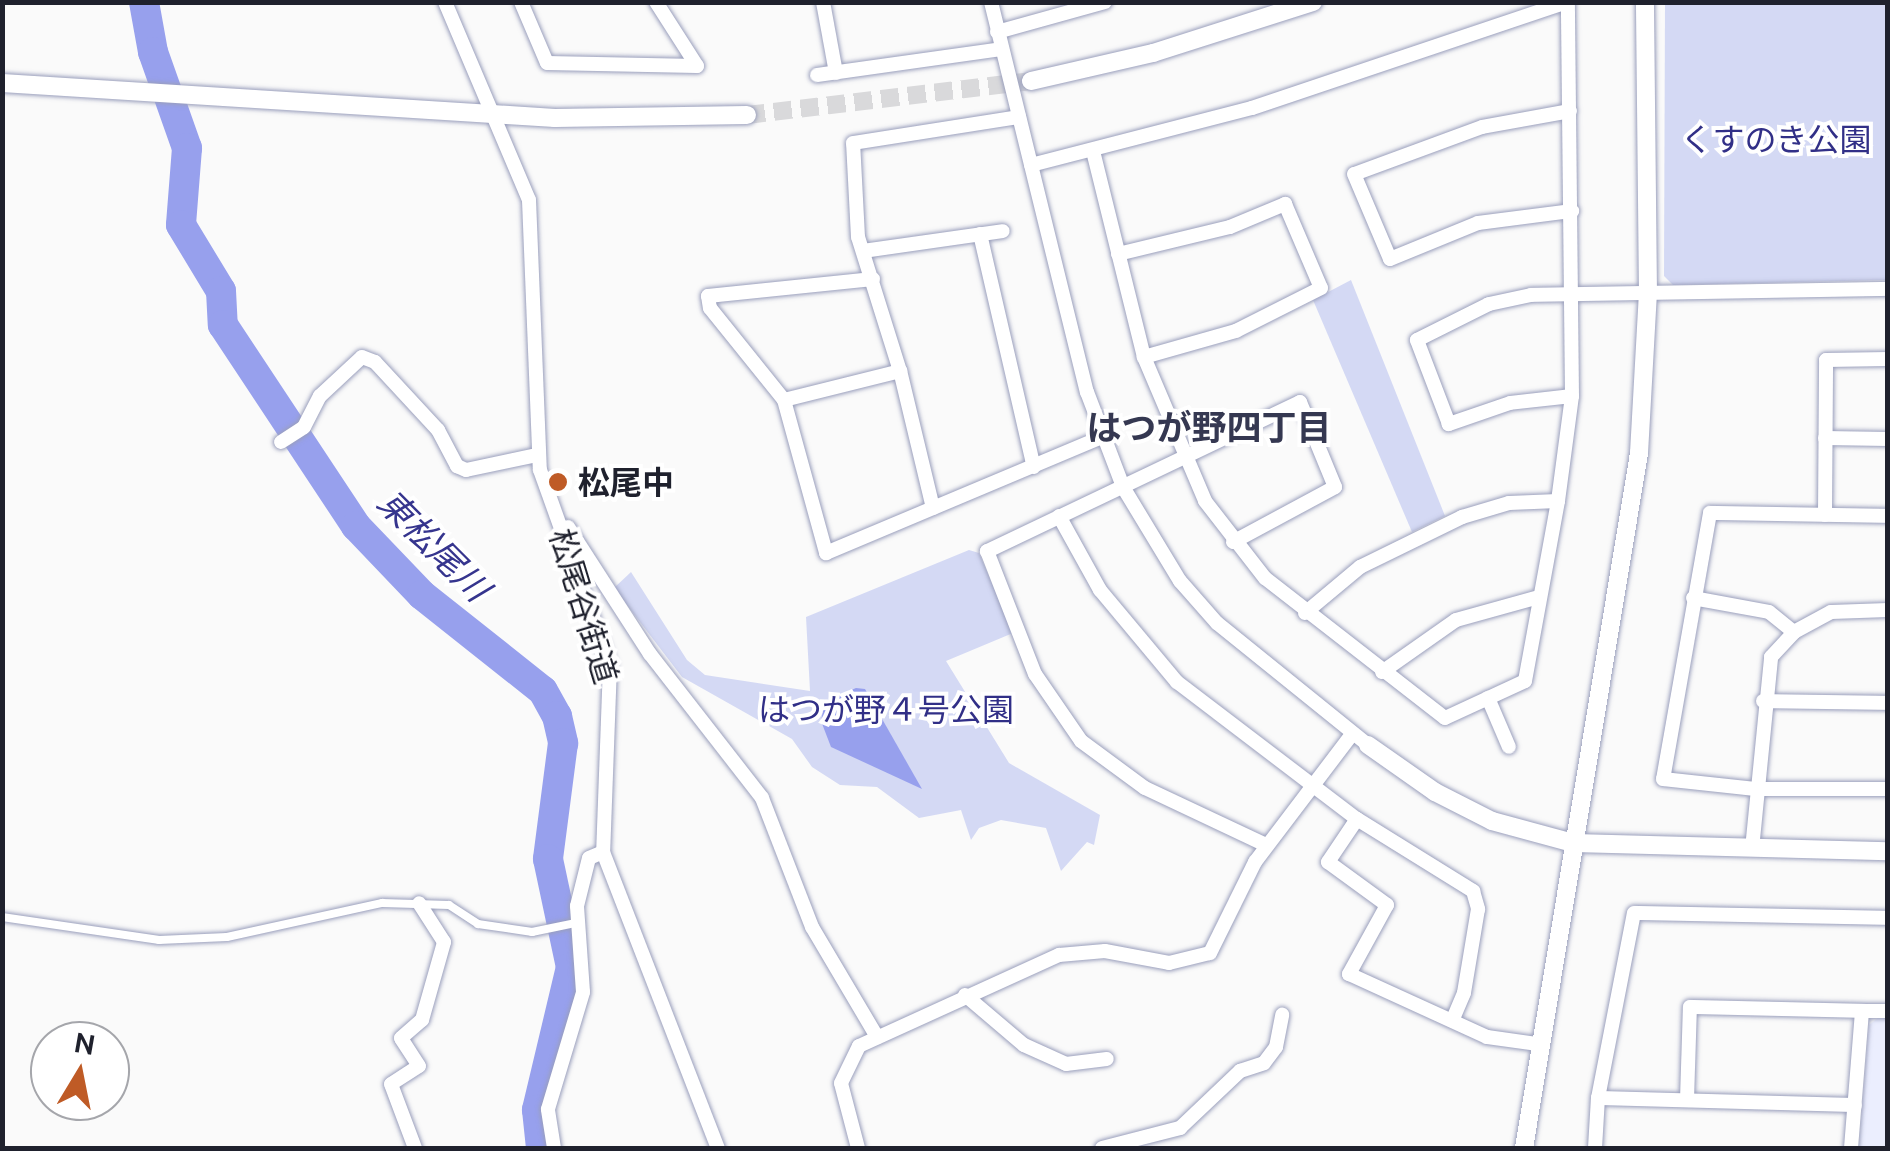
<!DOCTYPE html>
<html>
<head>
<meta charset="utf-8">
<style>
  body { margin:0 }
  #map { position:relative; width:1890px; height:1151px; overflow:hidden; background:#fafafa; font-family:Ubuntu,"Noto Sans JP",sans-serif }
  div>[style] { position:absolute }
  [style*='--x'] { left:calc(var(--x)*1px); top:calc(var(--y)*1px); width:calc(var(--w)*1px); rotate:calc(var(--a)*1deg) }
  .built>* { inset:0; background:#ebeefe }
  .green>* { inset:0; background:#d4d9f4 }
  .water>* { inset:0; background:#97a0ed }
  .river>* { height:30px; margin:-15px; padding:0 15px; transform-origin:15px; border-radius:15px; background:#97a0ed }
  .tertiary-tunnel>* { height:18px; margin-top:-9px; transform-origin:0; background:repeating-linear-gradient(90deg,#d9d9db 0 18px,transparent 0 27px) }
  .roads { filter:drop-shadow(0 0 2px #9a9fbc) drop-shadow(0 0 2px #9a9fbc) }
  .service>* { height:8px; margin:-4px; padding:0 4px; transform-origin:4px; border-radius:4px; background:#fff }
  .minor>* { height:14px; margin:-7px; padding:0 7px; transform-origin:7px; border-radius:7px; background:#fff }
  .tertiary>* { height:18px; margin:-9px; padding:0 9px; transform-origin:9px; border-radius:9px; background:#fff }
  .dots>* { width:28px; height:28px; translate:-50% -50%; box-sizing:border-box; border:5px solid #fff; border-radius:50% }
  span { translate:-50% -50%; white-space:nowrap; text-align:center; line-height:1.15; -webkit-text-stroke:8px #fff; paint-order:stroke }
  .park-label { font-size:32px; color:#312f87 }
  .poi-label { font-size:32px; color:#1f212d; font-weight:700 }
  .left { translate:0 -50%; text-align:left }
  .street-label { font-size:32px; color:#1f212d }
  .neighbourhood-label { font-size:35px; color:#353851; font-weight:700 }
  .water-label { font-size:35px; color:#36358e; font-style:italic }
  .frame { position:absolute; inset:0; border:5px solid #1f212d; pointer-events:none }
  .north { position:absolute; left:30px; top:1021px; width:100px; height:100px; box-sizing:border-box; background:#fff; border:2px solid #a5a6ab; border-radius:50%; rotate:10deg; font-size:28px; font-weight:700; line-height:40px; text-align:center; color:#1f212d }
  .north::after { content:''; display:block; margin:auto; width:35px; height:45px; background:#bf5b26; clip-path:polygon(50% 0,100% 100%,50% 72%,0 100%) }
</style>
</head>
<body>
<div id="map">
  <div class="built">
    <div style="clip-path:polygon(1878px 1018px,1887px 1018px,1887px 1148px,1859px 1148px,1869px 1025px)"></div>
  </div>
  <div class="green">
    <div style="clip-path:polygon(1665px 3px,1887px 3px,1887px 280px,1673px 285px,1664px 276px)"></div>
    <div style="clip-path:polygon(1351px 280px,1445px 516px,1412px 532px,1313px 300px)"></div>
    <div style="clip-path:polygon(969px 550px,979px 553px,1013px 633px,946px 661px,1009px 763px,1100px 815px,1094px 845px,1087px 842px,1061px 871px,1046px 828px,1001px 820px,979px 828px,971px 840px,961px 810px,919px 818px,877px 787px,840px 785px,812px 767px,792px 739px,682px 677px,614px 588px,631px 572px,687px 660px,705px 675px,810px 691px,806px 617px)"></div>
  </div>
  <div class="water">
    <div style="clip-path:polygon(856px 688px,865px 689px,922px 789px,831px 747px,821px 721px,825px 701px)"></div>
  </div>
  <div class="river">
    <div style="--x:144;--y:2;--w:51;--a:79.8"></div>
    <div style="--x:153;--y:52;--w:102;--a:70.5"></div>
    <div style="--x:187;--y:148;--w:77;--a:94.5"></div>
    <div style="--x:181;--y:225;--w:77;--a:58.8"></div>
    <div style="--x:221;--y:291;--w:34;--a:87"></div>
    <div style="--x:223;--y:325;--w:241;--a:56.5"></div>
    <div style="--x:356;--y:526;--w:95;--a:46.3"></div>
    <div style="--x:422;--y:595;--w:154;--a:38.4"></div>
    <div style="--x:543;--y:691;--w:29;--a:61"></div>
    <div style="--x:557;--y:716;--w:28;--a:77"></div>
    <div style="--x:563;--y:743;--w:117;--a:97.4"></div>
    <div style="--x:548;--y:859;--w:110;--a:78"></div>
    <div style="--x:571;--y:967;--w:147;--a:103.4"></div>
    <div style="--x:537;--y:1110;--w:38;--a:84"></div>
  </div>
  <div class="tertiary-tunnel">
    <div style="--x:747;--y:115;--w:286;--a:-6.8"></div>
  </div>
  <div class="roads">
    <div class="service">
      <div style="--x:2;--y:917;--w:159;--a:8.3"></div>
      <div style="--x:159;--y:940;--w:68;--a:-2.5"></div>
      <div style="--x:227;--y:937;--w:159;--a:-12.4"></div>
      <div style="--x:382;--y:903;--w:67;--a:1.7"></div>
      <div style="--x:449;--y:905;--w:35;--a:33"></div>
      <div style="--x:478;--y:924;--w:55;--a:8.4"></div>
      <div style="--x:532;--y:932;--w:45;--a:-11.6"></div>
    </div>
    <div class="minor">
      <div style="--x:445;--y:2;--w:215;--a:67"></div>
      <div style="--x:529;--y:200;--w:270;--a:87.7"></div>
      <div style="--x:540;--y:470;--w:207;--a:70.3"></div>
      <div style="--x:610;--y:665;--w:187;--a:92.1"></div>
      <div style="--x:603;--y:852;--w:318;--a:68.8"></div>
      <div style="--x:521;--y:2;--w:66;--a:66.9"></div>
      <div style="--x:547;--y:63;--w:150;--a:1.1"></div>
      <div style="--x:697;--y:66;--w:76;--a:-122.6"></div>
      <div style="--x:823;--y:2;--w:72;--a:79.6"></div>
      <div style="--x:991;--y:2;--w:402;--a:76.2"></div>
      <div style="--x:1087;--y:392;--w:102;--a:69.2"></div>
      <div style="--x:1123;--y:487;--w:110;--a:58.8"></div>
      <div style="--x:1180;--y:581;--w:56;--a:48.6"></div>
      <div style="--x:1217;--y:623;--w:194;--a:38.9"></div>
      <div style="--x:997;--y:32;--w:112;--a:-15.5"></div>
      <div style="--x:817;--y:75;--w:186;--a:-8"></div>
      <div style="--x:1570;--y:111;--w:89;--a:169.7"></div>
      <div style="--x:1482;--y:127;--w:136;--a:159.8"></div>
      <div style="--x:1354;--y:174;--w:92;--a:67"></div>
      <div style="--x:1390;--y:259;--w:95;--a:-22.2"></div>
      <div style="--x:1478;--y:223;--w:95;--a:-7.3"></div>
      <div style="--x:1093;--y:151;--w:212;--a:76.1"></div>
      <div style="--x:1144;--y:357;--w:156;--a:67"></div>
      <div style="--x:1205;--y:501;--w:98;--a:52.1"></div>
      <div style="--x:1265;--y:578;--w:228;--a:37.9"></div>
      <div style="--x:1445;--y:718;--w:88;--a:-24.8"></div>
      <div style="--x:1525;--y:681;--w:183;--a:-79.6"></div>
      <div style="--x:1558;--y:501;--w:106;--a:-82.4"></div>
      <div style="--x:1572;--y:396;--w:394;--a:-90.6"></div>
      <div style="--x:1031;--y:165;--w:228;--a:-14.5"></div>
      <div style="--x:1252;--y:108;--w:332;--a:-18.6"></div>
      <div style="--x:980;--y:234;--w:239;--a:77"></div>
      <div style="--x:863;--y:251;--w:141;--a:-8.1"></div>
      <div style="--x:1118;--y:254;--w:115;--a:-13.6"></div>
      <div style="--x:1230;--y:227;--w:60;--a:-22.7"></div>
      <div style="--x:1285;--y:204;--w:91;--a:66.8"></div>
      <div style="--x:1321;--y:288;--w:95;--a:153.2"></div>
      <div style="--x:1236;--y:331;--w:96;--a:164.2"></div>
      <div style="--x:873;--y:279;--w:166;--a:174.1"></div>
      <div style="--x:708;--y:296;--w:12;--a:81"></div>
      <div style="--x:710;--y:308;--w:118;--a:51.2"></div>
      <div style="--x:784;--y:400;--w:159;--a:74.6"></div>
      <div style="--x:826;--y:553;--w:299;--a:-22.8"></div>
      <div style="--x:1572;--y:396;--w:62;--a:173.6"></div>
      <div style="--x:1510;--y:403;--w:65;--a:161"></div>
      <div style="--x:1449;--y:424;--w:90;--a:-110.9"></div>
      <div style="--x:1417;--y:340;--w:80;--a:-26.6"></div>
      <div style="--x:1489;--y:304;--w:43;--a:-12.1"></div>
      <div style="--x:1531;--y:295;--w:357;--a:-1"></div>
      <div style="--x:784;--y:400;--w:120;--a:-14"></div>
      <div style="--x:1825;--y:438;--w:63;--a:0.9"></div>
      <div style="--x:281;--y:442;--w:27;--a:-33"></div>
      <div style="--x:304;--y:427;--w:35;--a:-63"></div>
      <div style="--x:320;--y:396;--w:57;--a:-42.9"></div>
      <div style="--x:362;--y:357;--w:14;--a:21"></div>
      <div style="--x:375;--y:362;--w:93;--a:47.2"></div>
      <div style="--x:438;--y:430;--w:41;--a:62.2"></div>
      <div style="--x:457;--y:466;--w:10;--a:24"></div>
      <div style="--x:466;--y:470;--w:73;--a:-11.9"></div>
      <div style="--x:933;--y:508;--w:141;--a:-103.5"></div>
      <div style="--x:900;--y:371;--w:140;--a:-107.4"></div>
      <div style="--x:858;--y:237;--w:94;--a:-93"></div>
      <div style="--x:853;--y:143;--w:168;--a:-8.9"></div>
      <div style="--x:1825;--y:515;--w:155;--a:-89.6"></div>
      <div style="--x:1826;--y:360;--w:62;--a:-0.9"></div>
      <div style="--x:1059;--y:516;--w:85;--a:61"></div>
      <div style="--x:1100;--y:590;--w:120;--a:50.1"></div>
      <div style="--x:1177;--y:682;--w:226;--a:37.3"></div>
      <div style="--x:1357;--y:819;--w:137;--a:31.8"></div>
      <div style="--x:1473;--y:891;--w:19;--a:74"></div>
      <div style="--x:1478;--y:909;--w:85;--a:99.5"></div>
      <div style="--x:1464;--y:993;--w:30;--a:113"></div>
      <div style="--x:1888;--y:516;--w:178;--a:-179"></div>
      <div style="--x:1710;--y:513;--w:270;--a:100"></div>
      <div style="--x:1663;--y:779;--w:93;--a:6.2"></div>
      <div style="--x:1755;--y:789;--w:133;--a:0"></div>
      <div style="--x:568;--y:527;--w:151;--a:57.2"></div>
      <div style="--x:650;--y:654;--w:182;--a:52.1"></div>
      <div style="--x:762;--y:798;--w:138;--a:68.8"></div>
      <div style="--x:812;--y:927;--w:128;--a:59.4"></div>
      <div style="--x:1233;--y:542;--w:116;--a:-28.3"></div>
      <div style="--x:1335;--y:487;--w:92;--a:-112.4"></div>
      <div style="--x:1300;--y:402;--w:347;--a:154.5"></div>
      <div style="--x:987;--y:551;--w:132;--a:68.7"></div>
      <div style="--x:1035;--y:674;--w:81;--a:55.5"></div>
      <div style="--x:1081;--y:741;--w:79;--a:36.3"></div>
      <div style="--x:1145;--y:788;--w:134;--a:25.2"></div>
      <div style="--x:1693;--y:598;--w:77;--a:10.4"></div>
      <div style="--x:1769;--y:612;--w:32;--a:39"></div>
      <div style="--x:1305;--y:613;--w:72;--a:-39.9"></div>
      <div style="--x:1360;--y:567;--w:114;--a:-26.1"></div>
      <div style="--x:1462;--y:517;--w:49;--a:-16.6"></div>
      <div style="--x:1509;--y:503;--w:49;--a:-2.3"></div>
      <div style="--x:1382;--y:672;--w:90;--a:-35.1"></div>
      <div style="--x:1456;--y:620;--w:86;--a:-15.5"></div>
      <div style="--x:1488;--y:698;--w:53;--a:66.8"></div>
      <div style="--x:1763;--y:701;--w:125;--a:0.9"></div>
      <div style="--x:1357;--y:819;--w:52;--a:124"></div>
      <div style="--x:1328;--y:862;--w:73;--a:36.1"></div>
      <div style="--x:1387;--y:905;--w:79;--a:118.8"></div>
      <div style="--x:1349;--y:974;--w:152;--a:24.5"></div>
      <div style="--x:1487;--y:1037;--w:50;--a:8"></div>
      <div style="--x:1752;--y:849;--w:193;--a:-84.3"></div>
      <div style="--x:1771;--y:657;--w:34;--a:-47"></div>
      <div style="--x:1794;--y:632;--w:42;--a:-28.4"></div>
      <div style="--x:1831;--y:612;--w:57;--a:-2"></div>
      <div style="--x:965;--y:995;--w:77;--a:40.3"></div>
      <div style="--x:1024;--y:1045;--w:46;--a:24.3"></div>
      <div style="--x:1066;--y:1064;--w:41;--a:-7"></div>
      <div style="--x:1598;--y:1098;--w:257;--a:1.6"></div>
      <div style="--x:1687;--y:1100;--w:93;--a:-88.2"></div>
      <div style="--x:1690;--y:1007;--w:172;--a:1.3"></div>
      <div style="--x:415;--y:1148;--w:68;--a:-110.6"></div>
      <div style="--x:391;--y:1084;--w:33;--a:-33"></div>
      <div style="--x:419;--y:1066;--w:33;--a:-123"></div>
      <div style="--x:401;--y:1038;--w:28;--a:-41"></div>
      <div style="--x:422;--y:1020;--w:81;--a:-74.2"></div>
      <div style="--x:444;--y:942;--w:46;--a:-122.7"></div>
      <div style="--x:554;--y:1148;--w:39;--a:-99"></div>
      <div style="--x:548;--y:1109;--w:122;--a:-73.3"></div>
      <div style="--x:583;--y:992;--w:86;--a:-94"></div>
      <div style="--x:577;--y:906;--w:49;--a:-76"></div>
      <div style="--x:589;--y:858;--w:15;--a:-23"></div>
      <div style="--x:858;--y:1148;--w:67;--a:-104.7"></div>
      <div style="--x:841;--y:1083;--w:41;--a:-64.1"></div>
      <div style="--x:859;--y:1046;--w:220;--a:-24.5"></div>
      <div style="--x:1059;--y:955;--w:46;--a:-5"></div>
      <div style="--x:1105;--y:951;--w:65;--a:10.6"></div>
      <div style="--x:1169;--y:963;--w:42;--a:-13.7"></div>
      <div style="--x:1210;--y:953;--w:102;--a:-63.7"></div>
      <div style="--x:1255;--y:862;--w:161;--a:-52.8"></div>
      <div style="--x:1102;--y:1148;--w:81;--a:-14.4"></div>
      <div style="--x:1180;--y:1128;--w:83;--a:-43.5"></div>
      <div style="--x:1240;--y:1071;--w:25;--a:-18"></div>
      <div style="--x:1264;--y:1063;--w:20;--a:-53"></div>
      <div style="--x:1276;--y:1047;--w:33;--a:-79"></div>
      <div style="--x:1595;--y:1148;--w:50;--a:-86.6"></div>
      <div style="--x:1598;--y:1098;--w:188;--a:-79"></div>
      <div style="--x:1634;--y:913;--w:254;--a:1.1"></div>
      <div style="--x:1851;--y:1148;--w:137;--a:-85.4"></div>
      <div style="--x:1862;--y:1011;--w:26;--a:0"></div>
    </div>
    <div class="tertiary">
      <div style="--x:1031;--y:81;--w:125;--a:-12.9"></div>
      <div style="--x:1153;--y:53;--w:168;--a:-17.7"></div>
      <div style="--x:2;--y:83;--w:554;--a:3.62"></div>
      <div style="--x:555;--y:118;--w:192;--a:-0.9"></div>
      <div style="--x:1368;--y:745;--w:82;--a:35"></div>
      <div style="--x:1435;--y:792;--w:64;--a:27"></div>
      <div style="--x:1492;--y:821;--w:84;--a:15.2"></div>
      <div style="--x:1573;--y:843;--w:315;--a:1.5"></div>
      <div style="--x:1524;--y:1148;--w:704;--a:-80.6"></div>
      <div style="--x:1639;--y:453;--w:159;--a:-86.8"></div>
      <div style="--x:1648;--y:294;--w:292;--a:-90.6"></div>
    </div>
  </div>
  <div class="dots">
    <div style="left:558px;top:482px;background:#bf5b26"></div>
  </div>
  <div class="park-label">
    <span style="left:1776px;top:139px">くすのき公園</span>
    <span style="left:886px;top:709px">はつが野４号公園</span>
  </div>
  <div class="poi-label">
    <span class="left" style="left:578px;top:482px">松尾中</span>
  </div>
  <div class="street-label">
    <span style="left:584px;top:606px;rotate:73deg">松尾谷街道</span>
  </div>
  <div class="neighbourhood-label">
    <span style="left:1209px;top:427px">はつが野四丁目</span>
  </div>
  <div class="water-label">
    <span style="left:434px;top:545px;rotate:45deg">東松尾川</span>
  </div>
  <div class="frame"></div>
  <div class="north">N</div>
</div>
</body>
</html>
